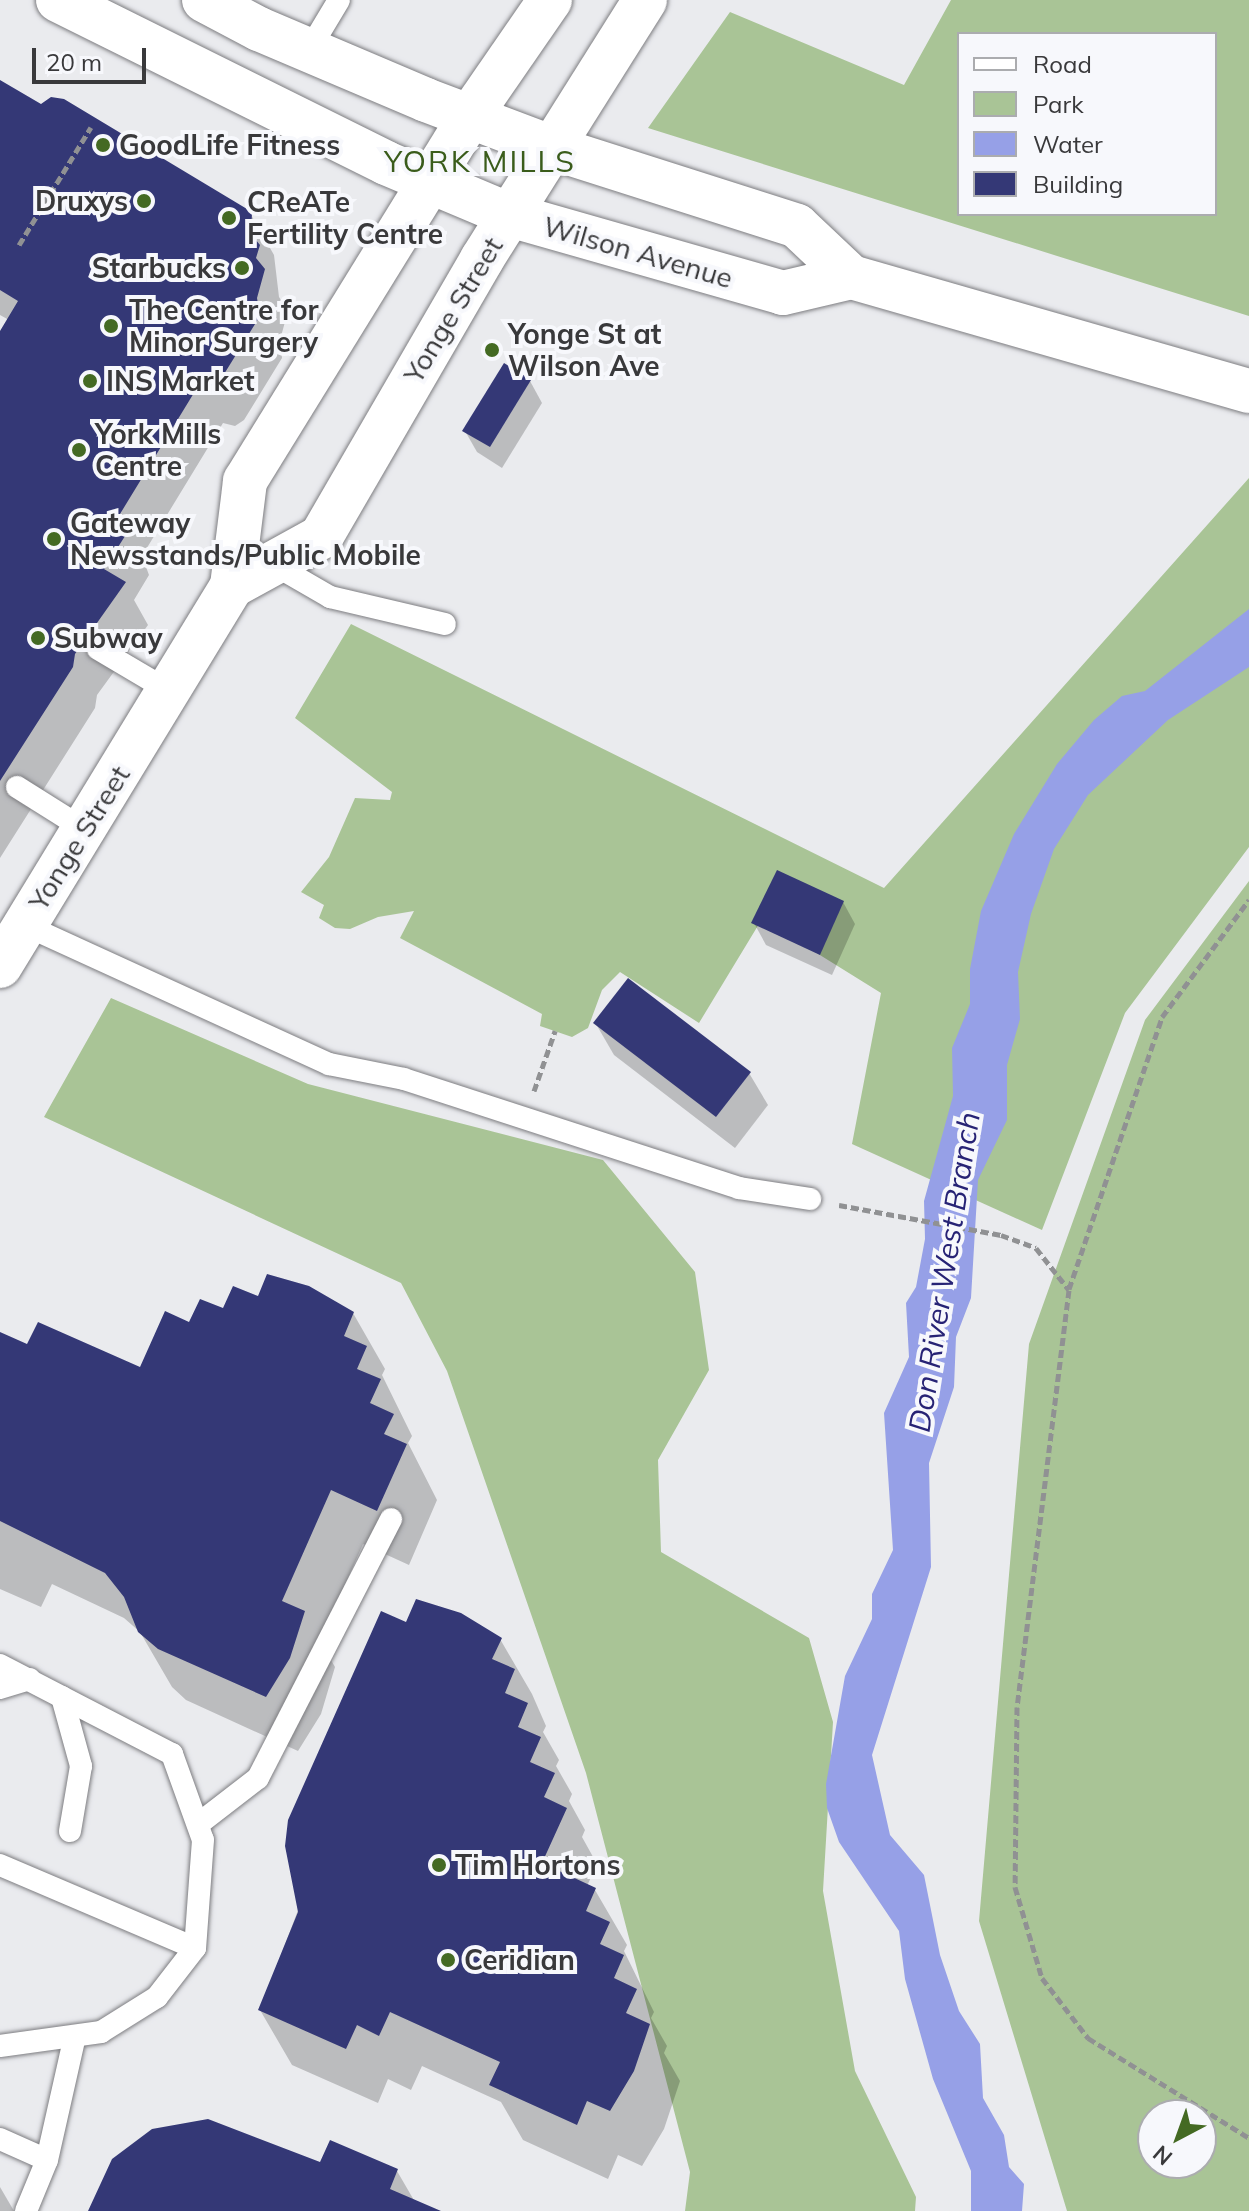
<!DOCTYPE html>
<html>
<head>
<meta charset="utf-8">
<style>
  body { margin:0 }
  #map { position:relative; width:1249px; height:2211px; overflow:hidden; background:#eaebee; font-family:Mulish,sans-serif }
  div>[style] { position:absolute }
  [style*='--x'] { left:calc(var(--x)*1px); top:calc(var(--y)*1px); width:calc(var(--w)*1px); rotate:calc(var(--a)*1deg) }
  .green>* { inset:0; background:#a9c496 }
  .water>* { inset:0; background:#96a0e7 }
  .shadow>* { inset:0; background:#0003 }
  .building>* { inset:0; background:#343876 }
  .path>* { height:5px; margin-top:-2.5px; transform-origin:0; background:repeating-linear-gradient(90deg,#909193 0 8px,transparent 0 12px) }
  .roads { filter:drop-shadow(0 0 2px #7d7d81) drop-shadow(0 0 2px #7d7d81) }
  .service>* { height:22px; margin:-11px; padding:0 11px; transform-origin:11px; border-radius:11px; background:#fff }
  .secondary>* { height:44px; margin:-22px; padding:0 22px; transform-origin:22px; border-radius:22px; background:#fff }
  .primary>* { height:44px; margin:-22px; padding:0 22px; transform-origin:22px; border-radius:22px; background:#fff }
  .dots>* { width:22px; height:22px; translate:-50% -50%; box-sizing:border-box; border:4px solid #f7f8fc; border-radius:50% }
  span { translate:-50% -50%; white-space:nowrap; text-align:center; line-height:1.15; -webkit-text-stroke:8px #f7f8fc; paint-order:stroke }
  .poi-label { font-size:28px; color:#39393b; font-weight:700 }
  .left { translate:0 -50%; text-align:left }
  .right { translate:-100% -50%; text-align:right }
  .street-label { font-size:28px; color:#39393b }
  .neighbourhood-label { font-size:30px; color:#3a5c1b; letter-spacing:2px }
  .water-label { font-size:30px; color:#272375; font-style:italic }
  .legend { position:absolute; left:957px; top:32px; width:260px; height:184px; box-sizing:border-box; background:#f7f8fc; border:2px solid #abacaf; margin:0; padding:10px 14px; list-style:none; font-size:24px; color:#39393b }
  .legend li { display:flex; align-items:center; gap:16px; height:40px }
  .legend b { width:40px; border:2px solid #abacaf }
  .north { position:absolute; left:1137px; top:2099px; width:80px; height:80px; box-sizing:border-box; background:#f7f8fc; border:2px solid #abacaf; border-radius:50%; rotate:221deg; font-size:22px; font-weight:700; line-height:32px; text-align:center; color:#39393b }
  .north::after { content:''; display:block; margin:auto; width:28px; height:36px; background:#446a23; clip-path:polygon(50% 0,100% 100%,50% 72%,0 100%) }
  .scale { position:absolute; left:32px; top:48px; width:114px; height:36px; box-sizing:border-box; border:4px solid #39393b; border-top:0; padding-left:10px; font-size:24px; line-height:28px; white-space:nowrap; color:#39393b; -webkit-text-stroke:6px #f7f8fc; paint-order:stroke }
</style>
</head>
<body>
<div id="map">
  <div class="green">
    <div style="clip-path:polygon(evenodd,951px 0,1249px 0,1249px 316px,648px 128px,730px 12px,904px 85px,951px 0,1215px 34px,1215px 214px,959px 214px,959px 34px,1215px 34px)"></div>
    <div style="clip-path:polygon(1249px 478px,1249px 847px,1125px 1013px,1042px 1230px,852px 1144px,881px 993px,762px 919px,699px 1023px,620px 972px,602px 990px,588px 1028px,572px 1037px,540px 1026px,542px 1014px,400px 938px,414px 911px,378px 917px,350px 929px,335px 928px,319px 918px,324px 905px,301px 892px,329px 857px,355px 798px,390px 800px,392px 792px,295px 718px,351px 624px,884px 888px)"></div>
    <div style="clip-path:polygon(evenodd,1249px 881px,1249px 2211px,1067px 2211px,979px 1921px,1029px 1344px,1145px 1020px,1249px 881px,1153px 2115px,1201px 2115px,1201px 2163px,1153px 2163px,1153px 2115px)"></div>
    <div style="clip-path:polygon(111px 998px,308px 1084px,603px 1160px,695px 1272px,709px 1370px,658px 1460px,661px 1552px,809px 1638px,833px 1722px,823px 1891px,855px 2071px,916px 2197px,915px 2211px,685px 2211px,690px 2172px,586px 1773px,447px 1371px,401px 1283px,44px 1117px)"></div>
  </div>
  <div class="water">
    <div style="clip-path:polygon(1249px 609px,1249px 667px,1168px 720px,1088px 795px,1054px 849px,1031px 914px,1018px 972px,1020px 1019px,1007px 1065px,1007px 1120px,978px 1180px,971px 1298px,956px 1337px,954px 1387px,929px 1463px,931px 1567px,872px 1755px,890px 1835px,924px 1875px,940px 1955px,959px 2011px,980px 2044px,983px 2098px,1004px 2135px,1009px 2167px,1024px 2184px,1022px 2211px,971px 2211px,971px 2171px,933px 2079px,905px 1979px,899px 1931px,839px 1842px,827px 1808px,826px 1784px,845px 1676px,872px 1619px,872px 1594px,893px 1550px,884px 1413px,909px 1357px,906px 1303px,916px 1287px,925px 1239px,924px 1201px,953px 1096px,952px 1048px,970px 1004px,970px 969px,981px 911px,1014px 834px,1057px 764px,1094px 720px,1122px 696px,1145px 691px)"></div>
  </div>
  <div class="shadow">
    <div style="clip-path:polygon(0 89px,250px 213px,274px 255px,279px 297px,288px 311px,280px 340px,282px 358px,244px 420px,235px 426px,223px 423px,142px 556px,149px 575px,134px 600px,148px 625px,97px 695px,95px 708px,0 858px,0 335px,9px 320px,0 315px)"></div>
    <div style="clip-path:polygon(530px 381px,542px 403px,502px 468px,477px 452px,465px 431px)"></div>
    <div style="clip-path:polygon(843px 902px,855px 924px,832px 975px,766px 945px,754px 923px)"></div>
    <div style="clip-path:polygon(596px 1024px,749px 1073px,768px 1105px,735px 1148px,614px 1055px)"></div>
    <div style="clip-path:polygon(259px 1299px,353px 1313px,385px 1369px,382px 1375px,412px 1436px,408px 1443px,437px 1500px,409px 1565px,363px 1544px,320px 1641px,335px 1667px,321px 1714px,298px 1751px,186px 1700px,172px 1687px,140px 1632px,124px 1618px,52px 1584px,41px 1607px,0 1589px,0 1348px,28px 1346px,141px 1370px,190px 1324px)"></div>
    <div style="clip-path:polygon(407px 1624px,500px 1639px,532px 1694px,546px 1726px,543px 1732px,559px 1760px,556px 1766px,572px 1794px,569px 1801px,585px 1830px,582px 1837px,597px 1864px,587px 1886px,595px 1890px,627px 1945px,624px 1951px,654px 2012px,651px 2018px,667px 2046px,664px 2053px,680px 2081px,664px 2129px,642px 2166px,618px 2155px,608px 2179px,523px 2140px,501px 2102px,422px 2066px,411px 2090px,388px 2079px,378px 2103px,292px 2065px,260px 2010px)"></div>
    <div style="clip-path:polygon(321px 2165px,397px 2171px,415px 2202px,436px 2211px,90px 2211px)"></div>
    <div style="clip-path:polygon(0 2187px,14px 2211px,0 2211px)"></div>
  </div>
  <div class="building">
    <div style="clip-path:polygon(0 80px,41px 104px,51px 97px,64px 99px,252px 212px,251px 234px,260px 245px,256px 258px,265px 269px,257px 298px,260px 316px,221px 379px,211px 386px,200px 383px,120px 514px,127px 533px,104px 569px,126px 582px,75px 654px,73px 667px,0 781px,0 331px,18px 301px,0 290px)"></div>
    <div style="clip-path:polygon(504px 363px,531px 380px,490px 447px,462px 431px)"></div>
    <div style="clip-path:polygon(777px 870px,844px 901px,820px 955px,751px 923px)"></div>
    <div style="clip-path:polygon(628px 978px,751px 1072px,716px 1117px,593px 1023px)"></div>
    <div style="clip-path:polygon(267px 1274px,309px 1286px,354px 1312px,344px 1336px,367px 1346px,357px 1369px,381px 1379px,370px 1403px,394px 1414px,384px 1434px,407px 1444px,377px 1511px,331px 1490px,282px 1601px,305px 1611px,290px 1658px,266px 1697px,158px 1649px,138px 1632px,124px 1597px,105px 1573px,0 1521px,0 1332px,27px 1344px,38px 1322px,140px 1367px,165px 1311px,189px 1322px,200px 1299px,223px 1308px,233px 1286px,258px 1296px)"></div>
    <div style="clip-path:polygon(416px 1599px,461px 1613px,502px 1638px,492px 1659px,515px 1669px,505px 1693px,528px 1703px,518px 1727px,541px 1737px,530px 1762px,555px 1773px,544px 1797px,567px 1808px,542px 1863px,596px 1888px,586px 1911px,610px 1922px,600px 1944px,624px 1955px,614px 1978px,637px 1989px,626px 2013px,650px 2024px,634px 2071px,610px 2111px,587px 2101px,577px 2125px,489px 2085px,500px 2062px,390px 2012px,379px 2036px,357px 2025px,346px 2049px,258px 2010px,298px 1912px,285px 1846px,288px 1820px,381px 1611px,406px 1622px)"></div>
    <div style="clip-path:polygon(208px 2119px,320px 2162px,330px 2140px,398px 2169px,390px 2189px,441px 2211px,88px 2211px,112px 2159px,152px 2129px)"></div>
  </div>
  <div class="path">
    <div style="--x:19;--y:245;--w:138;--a:-58.6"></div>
    <div style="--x:534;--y:1091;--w:64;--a:-70.7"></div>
    <div style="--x:839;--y:1205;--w:165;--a:10.5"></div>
    <div style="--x:1001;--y:1235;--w:37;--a:20"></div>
    <div style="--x:1036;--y:1248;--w:53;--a:51.8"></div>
    <div style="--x:1069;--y:1290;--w:420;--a:97.1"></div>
    <div style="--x:1017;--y:1707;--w:180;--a:90.6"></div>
    <div style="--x:1015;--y:1887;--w:95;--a:73.5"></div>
    <div style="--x:1042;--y:1978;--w:76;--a:52.5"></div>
    <div style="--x:1088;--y:2038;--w:190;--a:31.8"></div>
    <div style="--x:1069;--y:1289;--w:287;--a:-71.1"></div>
    <div style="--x:1162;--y:1017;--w:146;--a:-53.4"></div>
  </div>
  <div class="roads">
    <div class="service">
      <div style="--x:309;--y:50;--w:58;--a:-59"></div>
      <div style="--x:273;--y:564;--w:66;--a:30.1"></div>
      <div style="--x:330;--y:597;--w:118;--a:13.2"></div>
      <div style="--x:98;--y:649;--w:82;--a:30.6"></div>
      <div style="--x:17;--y:787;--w:79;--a:32.1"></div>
      <div style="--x:25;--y:925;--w:334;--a:24.6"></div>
      <div style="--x:329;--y:1064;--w:76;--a:11.3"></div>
      <div style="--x:404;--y:1079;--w:352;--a:18"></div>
      <div style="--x:739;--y:1188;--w:72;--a:8.8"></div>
      <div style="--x:0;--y:1665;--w:194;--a:27.4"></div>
      <div style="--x:172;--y:1754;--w:91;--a:70.2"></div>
      <div style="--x:203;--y:1840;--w:108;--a:94.2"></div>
      <div style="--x:195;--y:1948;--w:62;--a:127.8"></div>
      <div style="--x:157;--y:1997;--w:66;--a:148"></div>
      <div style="--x:101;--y:2032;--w:102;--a:172.1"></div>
      <div style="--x:0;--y:1688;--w:31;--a:-17"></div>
      <div style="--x:62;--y:1697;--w:72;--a:74.6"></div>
      <div style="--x:81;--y:1766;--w:66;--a:99.6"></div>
      <div style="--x:201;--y:1822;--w:72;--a:-37.7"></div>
      <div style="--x:258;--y:1778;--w:291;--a:-62.8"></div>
      <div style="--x:0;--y:1865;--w:212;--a:23.1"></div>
      <div style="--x:0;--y:2139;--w:51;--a:24.1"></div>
      <div style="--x:26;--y:2211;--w:55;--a:-67.6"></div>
      <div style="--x:47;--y:2160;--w:123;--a:-77.3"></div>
    </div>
    <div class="secondary">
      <div style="--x:58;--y:0;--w:366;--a:26.4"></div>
      <div style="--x:386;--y:163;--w:134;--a:22.8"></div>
      <div style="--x:510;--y:215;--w:284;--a:15.9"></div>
      <div style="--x:783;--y:293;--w:70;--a:-13.2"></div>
      <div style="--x:204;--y:0;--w:62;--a:27.8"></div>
      <div style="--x:259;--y:29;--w:181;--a:23"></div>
      <div style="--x:426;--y:100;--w:136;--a:20.7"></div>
      <div style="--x:553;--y:148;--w:256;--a:17.7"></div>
      <div style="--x:797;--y:226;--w:74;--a:43.4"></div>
      <div style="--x:851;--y:277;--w:414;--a:16"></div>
    </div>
    <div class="primary">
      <div style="--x:232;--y:586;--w:102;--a:-28.8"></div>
      <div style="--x:321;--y:537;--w:321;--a:-59.9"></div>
      <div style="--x:482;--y:259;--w:306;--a:-57.8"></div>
      <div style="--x:0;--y:966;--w:445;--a:-58.6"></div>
      <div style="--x:232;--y:586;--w:106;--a:-82.9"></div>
      <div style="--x:245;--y:481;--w:429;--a:-58.3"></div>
      <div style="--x:470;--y:116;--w:141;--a:-55.4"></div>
    </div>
  </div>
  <div class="dots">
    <div style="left:103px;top:145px;background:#446a23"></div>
    <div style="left:144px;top:201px;background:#446a23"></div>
    <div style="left:229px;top:218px;background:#446a23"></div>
    <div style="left:242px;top:268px;background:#446a23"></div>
    <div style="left:111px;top:326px;background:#446a23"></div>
    <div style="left:492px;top:350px;background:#446a23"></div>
    <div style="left:90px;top:381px;background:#446a23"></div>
    <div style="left:79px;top:450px;background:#446a23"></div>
    <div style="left:54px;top:539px;background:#446a23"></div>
    <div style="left:38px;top:638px;background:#446a23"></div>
    <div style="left:439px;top:1865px;background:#446a23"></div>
    <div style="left:448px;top:1960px;background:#446a23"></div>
  </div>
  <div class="poi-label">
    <span class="left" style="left:119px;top:145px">GoodLife Fitness</span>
    <span class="right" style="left:128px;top:201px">Druxys</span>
    <span class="left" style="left:247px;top:218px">CReATe<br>Fertility Centre</span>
    <span class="right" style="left:226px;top:268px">Starbucks</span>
    <span class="left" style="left:129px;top:326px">The Centre for<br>Minor Surgery</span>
    <span class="left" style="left:508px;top:350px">Yonge St at<br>Wilson Ave</span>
    <span class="left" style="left:106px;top:381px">INS Market</span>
    <span class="left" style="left:95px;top:450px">York Mills<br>Centre</span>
    <span class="left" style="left:70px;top:539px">Gateway<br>Newsstands/Public Mobile</span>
    <span class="left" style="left:54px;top:638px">Subway</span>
    <span class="left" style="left:455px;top:1865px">Tim Hortons</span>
    <span class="left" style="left:464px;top:1960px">Ceridian</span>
  </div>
  <div class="street-label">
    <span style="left:638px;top:252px;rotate:16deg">Wilson Avenue</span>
    <span style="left:453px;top:310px;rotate:-59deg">Yonge Street</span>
    <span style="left:79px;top:838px;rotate:-58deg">Yonge Street</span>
  </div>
  <div class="neighbourhood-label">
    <span style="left:480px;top:161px">YORK MILLS</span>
  </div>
  <div class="water-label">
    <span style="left:944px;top:1272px;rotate:-81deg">Don River West Branch</span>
  </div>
  <ul class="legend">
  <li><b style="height:10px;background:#fff"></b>Road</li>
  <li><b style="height:22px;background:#a9c496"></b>Park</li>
  <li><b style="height:22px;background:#96a0e7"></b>Water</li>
  <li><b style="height:22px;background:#343876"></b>Building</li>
  </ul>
  <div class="north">N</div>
  <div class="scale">20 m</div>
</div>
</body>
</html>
